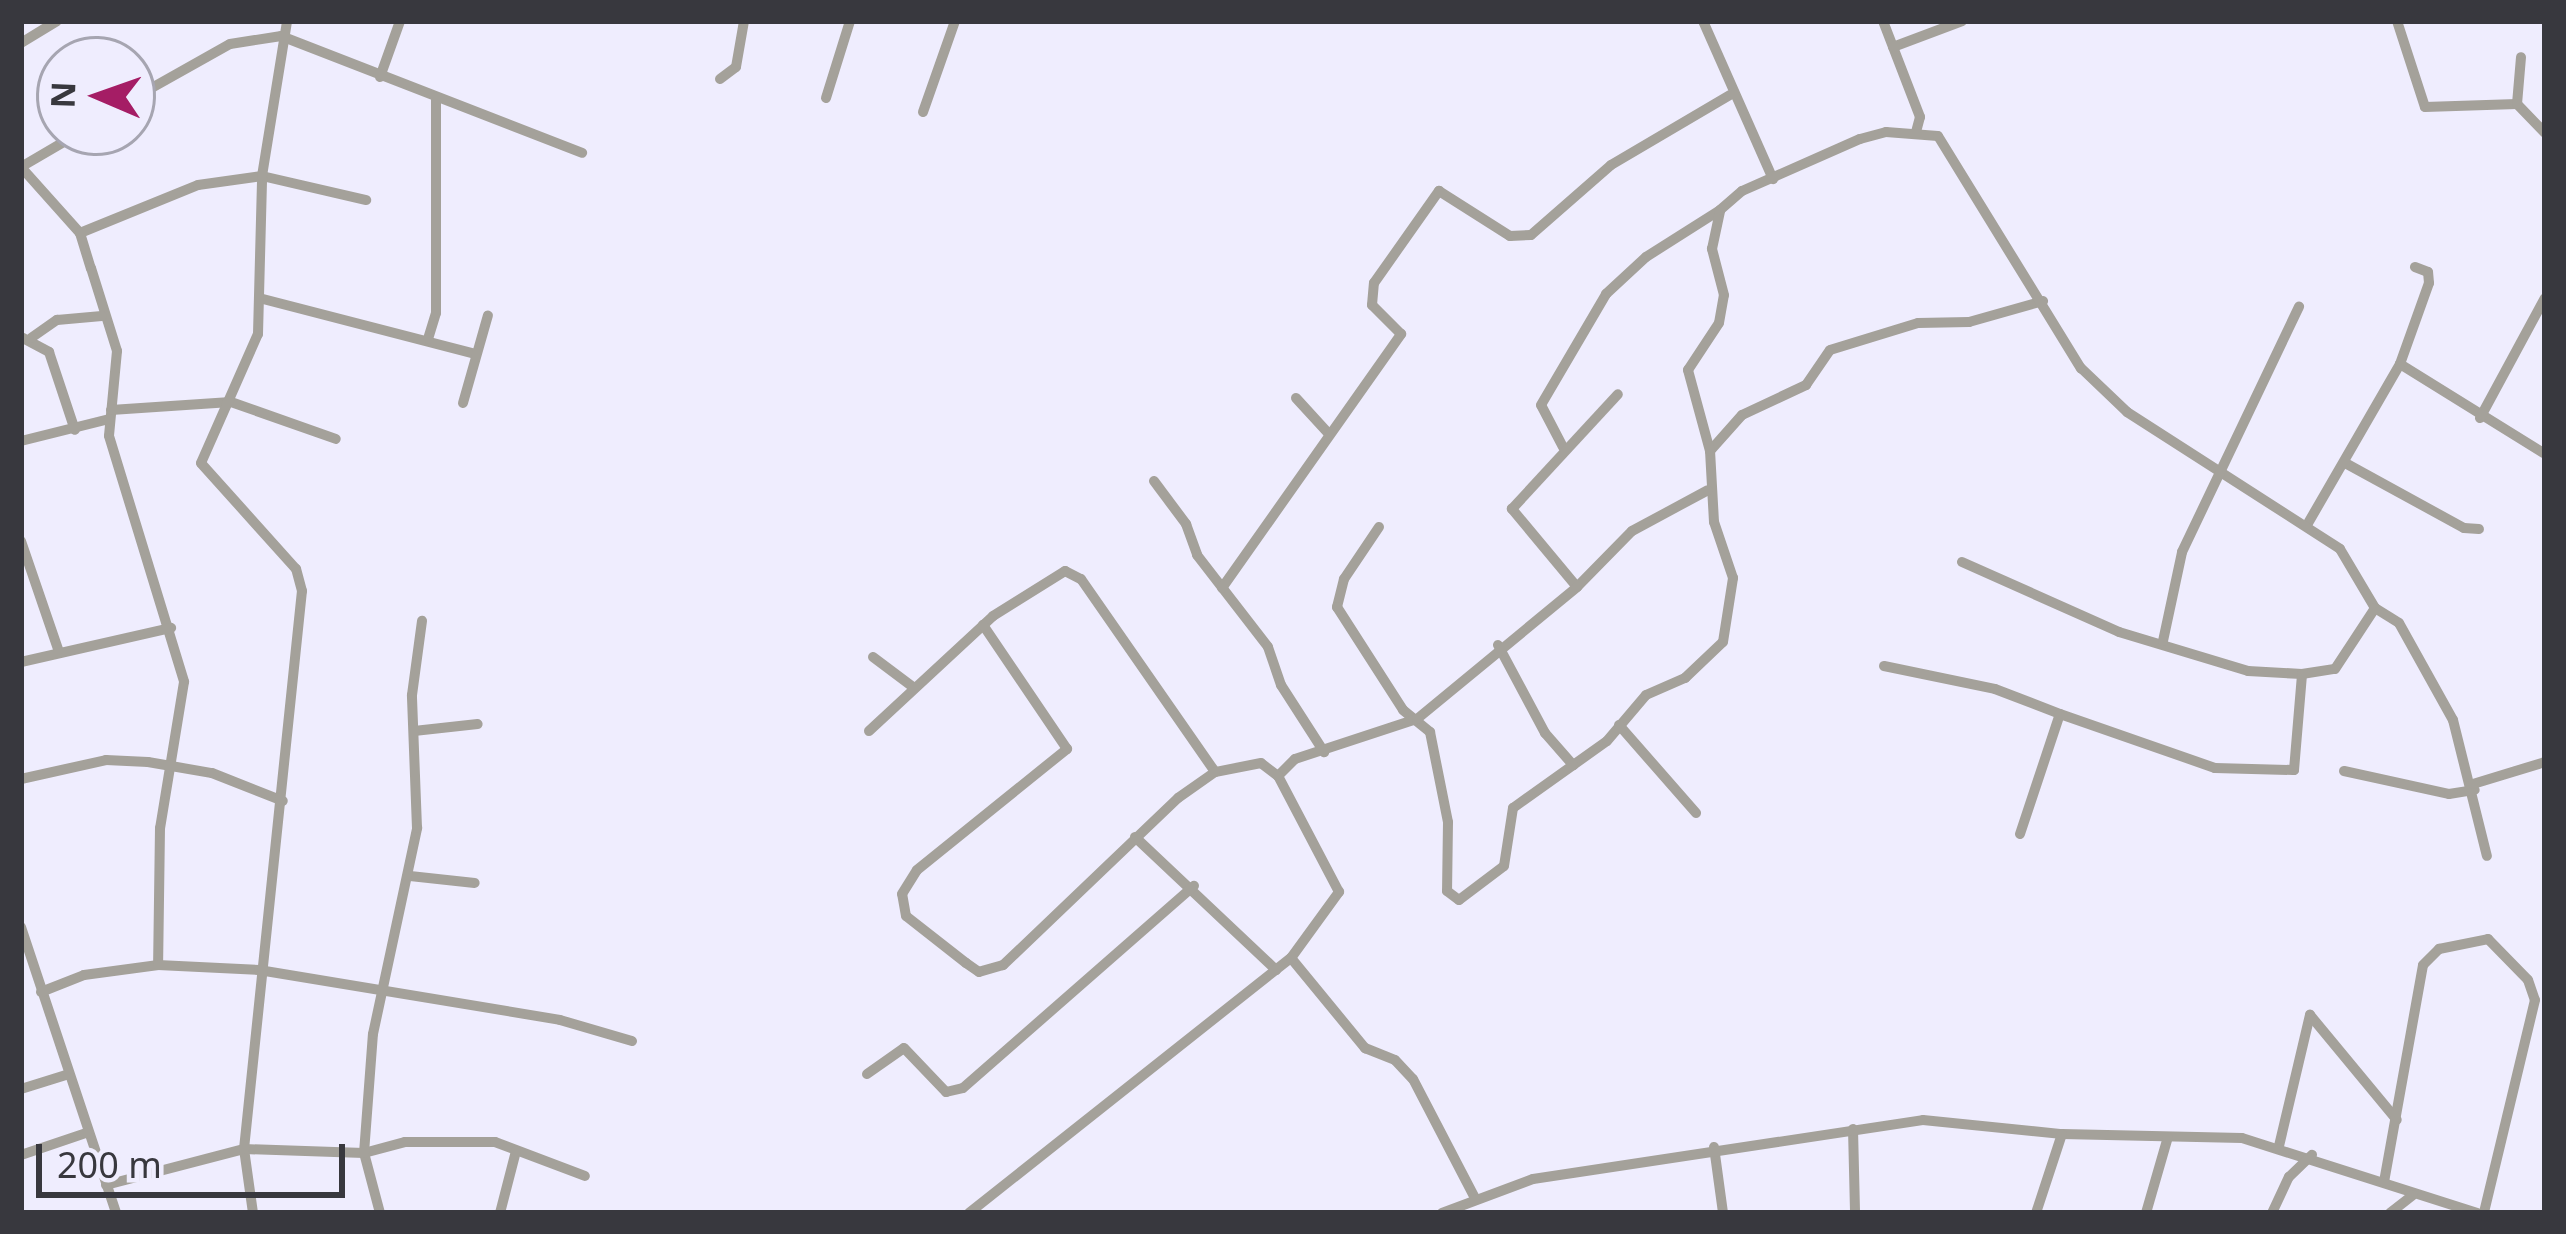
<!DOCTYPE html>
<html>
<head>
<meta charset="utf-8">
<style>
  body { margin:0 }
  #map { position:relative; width:2566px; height:1234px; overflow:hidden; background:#efedfe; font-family:"Noto Sans",sans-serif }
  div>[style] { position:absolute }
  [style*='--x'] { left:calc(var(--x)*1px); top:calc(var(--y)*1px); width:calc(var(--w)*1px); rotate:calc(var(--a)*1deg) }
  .minor>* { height:10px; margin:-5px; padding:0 5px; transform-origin:5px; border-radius:5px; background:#a4a19a }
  span { translate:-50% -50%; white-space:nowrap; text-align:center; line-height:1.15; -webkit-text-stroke:9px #efedfe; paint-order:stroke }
  .frame { position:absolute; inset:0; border:24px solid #38383e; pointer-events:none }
  .north { position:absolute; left:36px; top:36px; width:120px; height:120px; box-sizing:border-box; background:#efedfe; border:3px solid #a6a5b1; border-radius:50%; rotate:272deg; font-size:33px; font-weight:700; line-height:48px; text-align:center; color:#38383e }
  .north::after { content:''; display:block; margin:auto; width:42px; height:54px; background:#a51d65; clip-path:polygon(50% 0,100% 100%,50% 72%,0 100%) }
  .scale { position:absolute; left:36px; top:1144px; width:309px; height:54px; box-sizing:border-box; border:6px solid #38383e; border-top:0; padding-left:15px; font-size:36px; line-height:42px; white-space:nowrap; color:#38383e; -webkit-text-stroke:9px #efedfe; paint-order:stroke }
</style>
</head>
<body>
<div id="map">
  <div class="minor">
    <div style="--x:1703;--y:21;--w:173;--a:66.1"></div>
    <div style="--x:1883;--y:21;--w:103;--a:68.9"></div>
    <div style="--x:1920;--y:117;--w:16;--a:105"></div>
    <div style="--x:2397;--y:21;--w:90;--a:72"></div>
    <div style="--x:2425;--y:107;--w:92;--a:-1.9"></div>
    <div style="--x:2517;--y:104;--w:40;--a:46"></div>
    <div style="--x:21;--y:43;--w:42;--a:-31.4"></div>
    <div style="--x:1893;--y:47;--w:74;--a:-20.6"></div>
    <div style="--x:380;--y:77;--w:59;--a:-70.3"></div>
    <div style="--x:720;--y:79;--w:20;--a:-37"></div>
    <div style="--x:736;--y:67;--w:47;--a:-80.1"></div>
    <div style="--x:826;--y:98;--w:81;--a:-72.7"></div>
    <div style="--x:132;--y:99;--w:112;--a:-29.3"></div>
    <div style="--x:230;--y:44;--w:52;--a:-8.9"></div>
    <div style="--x:281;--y:36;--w:323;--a:21.2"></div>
    <div style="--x:2517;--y:104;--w:47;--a:-85.1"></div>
    <div style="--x:923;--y:112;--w:96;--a:-70.6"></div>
    <div style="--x:21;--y:167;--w:89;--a:48.2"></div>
    <div style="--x:80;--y:233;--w:37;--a:73"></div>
    <div style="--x:91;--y:268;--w:87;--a:72.6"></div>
    <div style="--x:117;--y:351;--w:85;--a:95.4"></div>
    <div style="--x:109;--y:436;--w:257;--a:73"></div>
    <div style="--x:184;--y:682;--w:148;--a:99.3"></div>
    <div style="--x:160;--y:828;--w:137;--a:90.8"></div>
    <div style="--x:21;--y:167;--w:69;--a:-30.3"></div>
    <div style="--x:80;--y:233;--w:127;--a:-22.1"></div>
    <div style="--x:198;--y:185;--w:65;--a:-8"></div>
    <div style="--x:262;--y:176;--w:107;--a:13"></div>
    <div style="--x:263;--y:299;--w:219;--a:14.5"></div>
    <div style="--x:21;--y:337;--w:32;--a:28"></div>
    <div style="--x:49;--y:352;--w:82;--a:71.6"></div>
    <div style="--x:31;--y:338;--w:32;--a:-35"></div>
    <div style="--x:57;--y:320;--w:45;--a:-5.1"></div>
    <div style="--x:428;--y:339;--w:27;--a:-73"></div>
    <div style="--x:436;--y:313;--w:216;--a:-90"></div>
    <div style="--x:2400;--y:364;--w:171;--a:31.8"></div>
    <div style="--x:1296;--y:398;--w:49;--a:47.5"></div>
    <div style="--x:463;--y:403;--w:91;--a:-74.1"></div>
    <div style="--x:111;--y:410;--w:120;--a:-3.8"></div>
    <div style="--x:231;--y:402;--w:111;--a:19.4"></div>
    <div style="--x:2480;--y:418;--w:136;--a:-61.6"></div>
    <div style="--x:21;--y:441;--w:91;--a:-14"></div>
    <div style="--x:1563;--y:447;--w:47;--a:-117.6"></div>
    <div style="--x:1541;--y:405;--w:129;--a:-59.6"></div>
    <div style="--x:1606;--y:294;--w:54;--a:-42.8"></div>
    <div style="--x:1646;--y:257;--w:88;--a:-32.4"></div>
    <div style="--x:1710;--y:451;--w:48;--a:-48.4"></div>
    <div style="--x:1742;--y:415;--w:71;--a:-25.1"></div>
    <div style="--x:1806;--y:385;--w:42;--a:-55.6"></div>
    <div style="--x:1830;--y:350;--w:92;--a:-17.1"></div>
    <div style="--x:1918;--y:323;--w:51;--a:-1.1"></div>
    <div style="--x:1969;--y:322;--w:77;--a:-15.8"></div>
    <div style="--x:2347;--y:464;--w:133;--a:28.7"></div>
    <div style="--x:2464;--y:528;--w:15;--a:4"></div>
    <div style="--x:1154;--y:481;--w:54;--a:53.3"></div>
    <div style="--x:1186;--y:524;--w:33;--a:70"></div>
    <div style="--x:1197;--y:555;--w:116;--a:52.3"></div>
    <div style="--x:1268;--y:647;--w:40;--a:71.1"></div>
    <div style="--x:1281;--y:685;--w:80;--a:57.3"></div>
    <div style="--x:2307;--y:525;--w:186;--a:-60"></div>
    <div style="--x:2400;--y:364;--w:86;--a:-70.3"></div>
    <div style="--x:2429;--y:283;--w:11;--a:-95"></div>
    <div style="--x:2428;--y:272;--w:14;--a:-159"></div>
    <div style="--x:1379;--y:527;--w:63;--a:123.9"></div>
    <div style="--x:1344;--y:579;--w:29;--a:104"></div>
    <div style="--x:1337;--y:607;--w:122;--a:57.3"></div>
    <div style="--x:1403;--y:710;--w:35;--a:39"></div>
    <div style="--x:1430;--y:732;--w:92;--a:78.7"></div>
    <div style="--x:1448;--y:822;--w:69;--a:90.8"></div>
    <div style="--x:1447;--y:891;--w:15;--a:37"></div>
    <div style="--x:1459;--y:900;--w:56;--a:-37.1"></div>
    <div style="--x:1504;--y:866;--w:59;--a:-81.2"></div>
    <div style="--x:1513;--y:808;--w:115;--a:-35.5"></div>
    <div style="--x:1607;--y:741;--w:60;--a:-49.7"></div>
    <div style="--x:1646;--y:695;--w:43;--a:-23.6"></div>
    <div style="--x:1685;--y:678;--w:52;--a:-43.5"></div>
    <div style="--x:1723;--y:642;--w:65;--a:-81.1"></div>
    <div style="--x:1733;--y:578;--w:59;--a:-108.7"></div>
    <div style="--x:1714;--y:522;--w:71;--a:-93.2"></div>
    <div style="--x:1710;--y:451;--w:84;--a:-105.2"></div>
    <div style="--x:1688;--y:370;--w:56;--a:-56.6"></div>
    <div style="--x:1719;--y:323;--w:28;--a:-80"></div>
    <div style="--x:1724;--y:295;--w:48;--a:-104.6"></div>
    <div style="--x:1712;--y:249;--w:40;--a:-78"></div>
    <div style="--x:1720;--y:210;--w:29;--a:-41"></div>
    <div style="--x:1742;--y:191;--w:129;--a:-23.8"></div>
    <div style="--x:1860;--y:139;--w:27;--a:-15"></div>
    <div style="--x:1886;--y:132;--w:52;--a:4.4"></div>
    <div style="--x:1938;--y:136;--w:273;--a:58.4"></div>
    <div style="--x:2081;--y:368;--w:64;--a:43.7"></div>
    <div style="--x:2127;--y:412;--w:253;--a:32.7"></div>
    <div style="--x:2340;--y:549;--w:69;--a:59.3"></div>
    <div style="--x:2375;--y:608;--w:28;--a:32"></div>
    <div style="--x:2399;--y:623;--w:111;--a:60.9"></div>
    <div style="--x:2453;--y:720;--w:140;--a:76"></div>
    <div style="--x:21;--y:541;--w:117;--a:71.1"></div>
    <div style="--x:1962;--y:562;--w:172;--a:24"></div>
    <div style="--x:2119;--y:632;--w:135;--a:16.8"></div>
    <div style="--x:2248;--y:671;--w:54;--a:3.2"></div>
    <div style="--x:1577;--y:587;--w:102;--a:-129.8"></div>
    <div style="--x:1512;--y:509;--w:156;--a:-47.3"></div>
    <div style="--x:1222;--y:588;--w:311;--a:-54.8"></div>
    <div style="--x:1401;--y:334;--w:41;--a:-135"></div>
    <div style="--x:1372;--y:305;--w:22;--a:-85"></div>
    <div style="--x:1374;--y:283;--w:113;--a:-54.8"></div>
    <div style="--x:1439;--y:191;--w:84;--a:32.4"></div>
    <div style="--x:1510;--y:236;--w:21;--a:-3"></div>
    <div style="--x:1531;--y:235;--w:106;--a:-41.2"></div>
    <div style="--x:1611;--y:165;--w:138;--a:-30.5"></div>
    <div style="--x:2163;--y:641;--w:91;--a:-77.9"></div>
    <div style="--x:2182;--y:552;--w:272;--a:-64.5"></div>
    <div style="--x:1498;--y:645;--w:100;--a:61.9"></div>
    <div style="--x:1545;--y:733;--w:43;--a:48.8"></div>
    <div style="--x:873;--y:657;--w:50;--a:36.9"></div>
    <div style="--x:21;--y:662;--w:154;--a:-12.8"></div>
    <div style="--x:1884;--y:666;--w:113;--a:11.7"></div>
    <div style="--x:1995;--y:689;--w:70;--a:21"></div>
    <div style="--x:1619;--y:725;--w:117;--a:48.8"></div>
    <div style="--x:414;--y:731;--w:64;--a:-6.2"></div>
    <div style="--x:869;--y:731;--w:169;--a:-42.8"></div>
    <div style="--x:993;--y:616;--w:85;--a:-32"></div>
    <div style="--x:1065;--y:571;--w:18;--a:27"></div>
    <div style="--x:1081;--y:579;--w:235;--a:55.2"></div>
    <div style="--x:2344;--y:771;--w:107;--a:12.4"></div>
    <div style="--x:2449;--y:794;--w:26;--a:-9"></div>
    <div style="--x:1278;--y:776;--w:24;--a:-45"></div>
    <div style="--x:1295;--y:759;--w:128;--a:-18.2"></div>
    <div style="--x:1417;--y:719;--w:207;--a:-39.5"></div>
    <div style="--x:1577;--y:587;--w:78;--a:-45.5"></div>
    <div style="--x:1632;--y:531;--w:86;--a:-28.3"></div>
    <div style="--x:21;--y:779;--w:87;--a:-12.6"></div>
    <div style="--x:106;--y:760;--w:42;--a:2.7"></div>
    <div style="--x:148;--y:762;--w:65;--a:9.8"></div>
    <div style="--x:212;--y:773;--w:76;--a:21.5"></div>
    <div style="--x:2473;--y:784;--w:75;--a:-17"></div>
    <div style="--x:2020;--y:834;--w:126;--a:-71.6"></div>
    <div style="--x:2060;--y:714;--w:164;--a:19.2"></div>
    <div style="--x:2215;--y:768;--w:79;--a:1.5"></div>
    <div style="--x:2294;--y:770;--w:96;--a:-85.2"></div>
    <div style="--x:2302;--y:674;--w:33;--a:-9"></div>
    <div style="--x:2335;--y:669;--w:73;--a:-56.7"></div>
    <div style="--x:1135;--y:837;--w:194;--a:43.3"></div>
    <div style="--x:410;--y:876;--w:65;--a:6.1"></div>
    <div style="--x:21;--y:927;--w:301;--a:71.6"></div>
    <div style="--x:1291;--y:958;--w:117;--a:50.6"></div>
    <div style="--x:1365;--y:1048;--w:32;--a:22"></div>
    <div style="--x:1395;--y:1060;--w:26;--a:47"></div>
    <div style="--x:1413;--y:1079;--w:134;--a:62.5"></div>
    <div style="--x:41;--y:992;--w:46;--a:-21.6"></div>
    <div style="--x:84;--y:975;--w:75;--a:-7.7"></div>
    <div style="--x:158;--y:965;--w:101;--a:2.8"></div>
    <div style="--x:259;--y:970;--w:305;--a:9.4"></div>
    <div style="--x:560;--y:1020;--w:75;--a:16.3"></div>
    <div style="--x:867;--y:1074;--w:45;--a:-35.1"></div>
    <div style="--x:904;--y:1048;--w:61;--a:46.3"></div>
    <div style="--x:946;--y:1092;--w:17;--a:-13"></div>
    <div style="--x:963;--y:1088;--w:307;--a:-41.2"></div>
    <div style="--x:21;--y:1089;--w:47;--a:-17.3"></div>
    <div style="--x:1853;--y:1129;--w:84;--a:88.6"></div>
    <div style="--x:2279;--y:1146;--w:135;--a:-76.7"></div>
    <div style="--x:2310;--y:1015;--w:136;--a:50.4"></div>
    <div style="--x:1714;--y:1147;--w:67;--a:82.2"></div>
    <div style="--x:21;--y:1155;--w:69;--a:-18.7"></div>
    <div style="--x:2384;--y:1182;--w:220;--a:-79.8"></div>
    <div style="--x:2423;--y:965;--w:23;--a:-45"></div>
    <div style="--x:2439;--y:949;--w:50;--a:-11.5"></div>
    <div style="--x:2488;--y:939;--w:57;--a:45.7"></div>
    <div style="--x:2528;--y:980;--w:21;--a:71"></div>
    <div style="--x:2535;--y:1000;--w:219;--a:103.5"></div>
    <div style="--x:106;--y:1185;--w:143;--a:-14.6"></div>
    <div style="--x:244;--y:1149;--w:120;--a:1.9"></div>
    <div style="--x:364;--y:1153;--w:42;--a:-15"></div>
    <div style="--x:405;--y:1142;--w:90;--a:0"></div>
    <div style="--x:495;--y:1142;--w:96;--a:20.7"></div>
    <div style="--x:253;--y:1213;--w:65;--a:-98"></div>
    <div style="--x:244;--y:1149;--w:561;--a:-84.07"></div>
    <div style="--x:302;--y:591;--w:23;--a:-105"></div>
    <div style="--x:296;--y:569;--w:142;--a:-131.9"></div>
    <div style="--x:201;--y:463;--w:141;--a:-66.2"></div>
    <div style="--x:258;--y:334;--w:158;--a:-88.5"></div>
    <div style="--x:262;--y:176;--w:157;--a:-80.8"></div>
    <div style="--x:380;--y:1213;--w:62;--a:-104.9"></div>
    <div style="--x:364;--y:1153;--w:119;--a:-85.7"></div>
    <div style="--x:373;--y:1034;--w:211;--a:-77.9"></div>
    <div style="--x:417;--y:828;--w:133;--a:-92.2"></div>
    <div style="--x:412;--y:695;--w:75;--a:-82.3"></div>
    <div style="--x:500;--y:1213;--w:64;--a:-75.5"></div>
    <div style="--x:969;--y:1213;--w:411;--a:-38.4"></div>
    <div style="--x:1291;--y:958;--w:82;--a:-54"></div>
    <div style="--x:1339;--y:892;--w:131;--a:-117.7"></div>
    <div style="--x:1278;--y:776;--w:21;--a:-143"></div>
    <div style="--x:1261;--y:763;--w:47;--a:168.9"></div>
    <div style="--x:1215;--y:772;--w:45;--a:144.9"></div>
    <div style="--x:1178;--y:798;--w:242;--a:136.3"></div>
    <div style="--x:1003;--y:965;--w:25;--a:164"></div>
    <div style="--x:979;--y:972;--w:16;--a:-145"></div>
    <div style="--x:966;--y:963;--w:76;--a:-141.9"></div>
    <div style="--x:906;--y:916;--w:22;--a:-100"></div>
    <div style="--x:902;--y:894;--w:28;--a:-58"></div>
    <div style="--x:917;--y:870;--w:193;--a:-38.9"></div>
    <div style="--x:1067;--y:749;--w:150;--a:-124.1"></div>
    <div style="--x:1442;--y:1213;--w:97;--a:-20.5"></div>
    <div style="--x:1533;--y:1179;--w:394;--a:-8.6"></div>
    <div style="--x:1923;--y:1120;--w:140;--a:5.8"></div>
    <div style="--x:2062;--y:1134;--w:180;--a:1.3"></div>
    <div style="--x:2242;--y:1138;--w:247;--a:17.7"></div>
    <div style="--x:2036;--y:1213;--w:83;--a:-71.8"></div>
    <div style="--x:2146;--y:1213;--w:79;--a:-73.9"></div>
    <div style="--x:2272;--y:1213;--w:40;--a:-65"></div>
    <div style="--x:2289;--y:1177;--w:32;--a:-44"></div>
    <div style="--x:2390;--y:1213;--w:29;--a:-38"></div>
  </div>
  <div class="frame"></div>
  <div class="north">N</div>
  <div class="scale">200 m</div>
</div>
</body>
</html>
